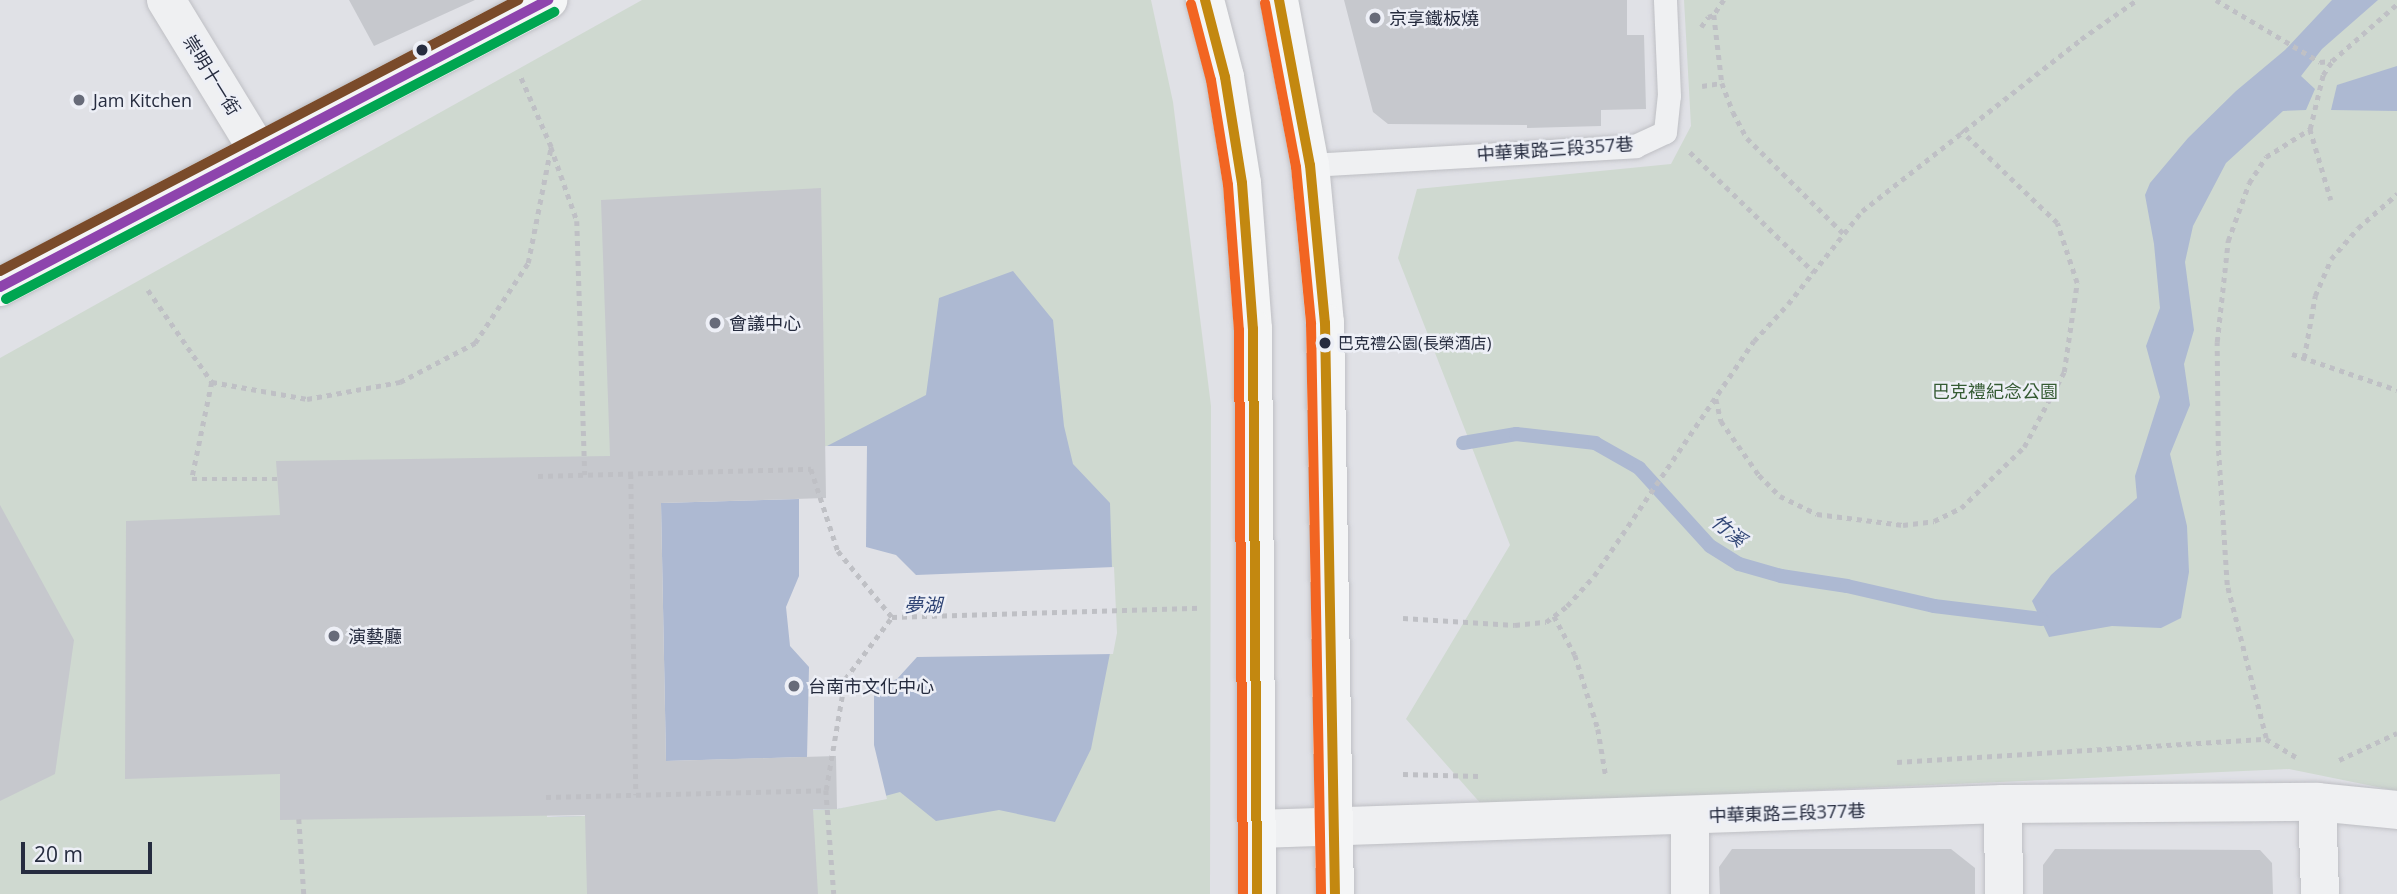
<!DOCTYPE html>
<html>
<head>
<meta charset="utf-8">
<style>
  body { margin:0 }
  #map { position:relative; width:2397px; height:894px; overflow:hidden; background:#e0e1e6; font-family:"Open Sans","Noto Sans TC",sans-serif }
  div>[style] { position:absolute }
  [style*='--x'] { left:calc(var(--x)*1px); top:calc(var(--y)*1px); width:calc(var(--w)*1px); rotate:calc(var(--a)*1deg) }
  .green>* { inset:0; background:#cfd9d0 }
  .water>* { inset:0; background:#adb9d2 }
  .pier>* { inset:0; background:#e0e1e6 }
  .stream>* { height:14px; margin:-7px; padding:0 7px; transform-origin:7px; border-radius:7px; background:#adb9d2 }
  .building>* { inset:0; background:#c6c8cd }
  .path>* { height:4.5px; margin-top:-2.25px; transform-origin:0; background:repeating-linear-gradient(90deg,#bfc0c5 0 5px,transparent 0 10px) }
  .roads { filter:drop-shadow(0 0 2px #bebfc4) drop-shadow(0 0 2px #bebfc4) }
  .lane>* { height:23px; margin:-11.5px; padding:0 11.5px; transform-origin:11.5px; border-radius:11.5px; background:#eff0f2 }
  .street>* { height:38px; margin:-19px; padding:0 19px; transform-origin:19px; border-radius:19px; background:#eff0f2 }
  .secondary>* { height:38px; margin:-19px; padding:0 19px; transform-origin:19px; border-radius:19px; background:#f4f5f6 }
  .primary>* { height:38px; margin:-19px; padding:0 19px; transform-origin:19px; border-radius:19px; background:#f4f5f6 }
  .bus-1>* { height:10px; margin:-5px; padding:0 5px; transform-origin:5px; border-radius:5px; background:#c38810 }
  .bus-2>* { height:10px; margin:-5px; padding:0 5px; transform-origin:5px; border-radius:5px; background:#f26522 }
  .bus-3>* { height:10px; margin:-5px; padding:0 5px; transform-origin:5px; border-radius:5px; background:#8e44ad }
  .bus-4>* { height:10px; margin:-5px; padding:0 5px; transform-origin:5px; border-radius:5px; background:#00a651 }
  .bus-5>* { height:10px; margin:-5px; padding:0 5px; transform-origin:5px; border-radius:5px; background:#7a4b2a }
  .dots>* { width:19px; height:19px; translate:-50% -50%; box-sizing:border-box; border:4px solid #edeff6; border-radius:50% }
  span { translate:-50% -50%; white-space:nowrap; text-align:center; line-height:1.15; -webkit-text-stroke:5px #edeff6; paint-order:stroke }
  .bus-label { font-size:16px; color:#262c3f }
  .left { translate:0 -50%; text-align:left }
  .poi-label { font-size:18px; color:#262c3f }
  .street-label { font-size:18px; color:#262c3f }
  .park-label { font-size:18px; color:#355b33 }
  .water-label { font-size:19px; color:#2f4474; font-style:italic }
  .scale { position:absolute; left:21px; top:842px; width:131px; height:32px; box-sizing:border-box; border:4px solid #262c3f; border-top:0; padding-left:9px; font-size:21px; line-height:24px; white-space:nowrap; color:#262c3f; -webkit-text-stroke:5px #edeff6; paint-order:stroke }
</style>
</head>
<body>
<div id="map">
  <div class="green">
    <div style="clip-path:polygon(642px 0,1151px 0,1173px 102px,1211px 406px,1210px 894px,0 894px,0 358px)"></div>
    <div style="clip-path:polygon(1684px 0,2397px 0,2397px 791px,2289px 769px,1482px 805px,1406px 719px,1510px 545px,1398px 258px,1417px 189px,1671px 164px,1691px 126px)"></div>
  </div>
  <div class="water">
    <div style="clip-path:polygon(2332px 0,2378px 0,2322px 49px,2301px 76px,2315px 89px,2306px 110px,2283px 111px,2226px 163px,2193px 226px,2185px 262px,2194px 330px,2184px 364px,2190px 405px,2170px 454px,2187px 526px,2189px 572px,2181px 618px,2161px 628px,2112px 626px,2049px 637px,2032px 601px,2051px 575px,2137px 498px,2135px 476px,2160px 397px,2146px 346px,2160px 308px,2154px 244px,2145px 195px,2150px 183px,2188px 138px,2236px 91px,2285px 50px)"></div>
    <div style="clip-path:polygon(2397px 66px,2397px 111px,2331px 110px,2337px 85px)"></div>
    <div style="clip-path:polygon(1013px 271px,1053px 320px,1064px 426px,1073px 464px,1110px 503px,1114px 633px,1091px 749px,1055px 822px,999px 810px,936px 821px,900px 792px,837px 809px,547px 817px,610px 456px,827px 446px,926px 395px,939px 298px)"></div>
  </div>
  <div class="pier">
    <div style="clip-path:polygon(evenodd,827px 446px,867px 446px,866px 547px,896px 555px,916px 575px,1114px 567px,1117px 633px,1113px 654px,917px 657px,897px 679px,874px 688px,874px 745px,887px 799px,837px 809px,547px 817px,546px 779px,610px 456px,827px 446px,799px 499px,799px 576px,786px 607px,790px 646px,809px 667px,807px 757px,666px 761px,661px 503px,799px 499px)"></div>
  </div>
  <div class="stream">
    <div style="--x:1463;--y:443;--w:54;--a:-9.6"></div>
    <div style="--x:1516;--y:434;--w:80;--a:6.5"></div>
    <div style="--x:1595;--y:443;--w:51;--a:29.6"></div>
    <div style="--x:1639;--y:468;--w:105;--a:47.7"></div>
    <div style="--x:1710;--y:546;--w:34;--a:32"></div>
    <div style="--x:1739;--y:564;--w:44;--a:15.9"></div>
    <div style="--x:1781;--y:576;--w:67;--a:8.6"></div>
    <div style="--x:1847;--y:586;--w:89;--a:12.9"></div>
    <div style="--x:1934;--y:606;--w:108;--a:6.9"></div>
  </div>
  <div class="building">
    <div style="clip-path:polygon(349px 0,475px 0,374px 46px)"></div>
    <div style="clip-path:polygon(1344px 0,1627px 0,1627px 35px,1644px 35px,1646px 109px,1601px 110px,1601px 126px,1527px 128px,1527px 125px,1388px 124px,1373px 112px)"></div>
    <div style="clip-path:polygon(821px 188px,826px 498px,661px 503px,666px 761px,836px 756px,837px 809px,813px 809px,818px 894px,587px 894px,585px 815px,280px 820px,280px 774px,125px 779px,126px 521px,280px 515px,276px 461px,610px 456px,601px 200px)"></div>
    <div style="clip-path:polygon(0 505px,74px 640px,55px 774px,0 801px)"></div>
    <div style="clip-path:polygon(1732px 849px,1951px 849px,1975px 868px,1975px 894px,1720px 894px,1719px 867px)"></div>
    <div style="clip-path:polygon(2055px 849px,2260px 850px,2272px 863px,2273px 894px,2043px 894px,2043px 865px)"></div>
  </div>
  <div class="path">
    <div style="--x:1724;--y:0;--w:18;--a:124"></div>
    <div style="--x:1714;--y:15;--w:68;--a:83.3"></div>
    <div style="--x:1722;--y:83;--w:31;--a:69"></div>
    <div style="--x:1733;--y:112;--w:30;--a:62"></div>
    <div style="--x:1747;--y:138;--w:136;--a:44.7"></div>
    <div style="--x:2216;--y:0;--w:121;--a:30.8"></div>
    <div style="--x:2320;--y:62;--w:11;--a:-5"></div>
    <div style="--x:1701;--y:27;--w:12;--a:-55"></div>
    <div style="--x:1708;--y:17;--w:6;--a:-18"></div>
    <div style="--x:1702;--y:86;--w:20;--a:-9"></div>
    <div style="--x:2310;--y:129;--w:74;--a:73.5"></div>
    <div style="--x:551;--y:147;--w:78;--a:70.6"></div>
    <div style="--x:577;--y:221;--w:254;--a:88.2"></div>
    <div style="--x:1690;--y:152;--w:173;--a:44.1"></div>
    <div style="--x:148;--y:290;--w:112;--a:55.2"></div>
    <div style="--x:212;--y:382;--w:97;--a:10.1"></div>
    <div style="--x:307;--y:399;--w:95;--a:-10.4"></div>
    <div style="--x:400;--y:382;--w:85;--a:-27.5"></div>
    <div style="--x:475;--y:343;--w:96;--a:-56.5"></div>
    <div style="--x:528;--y:263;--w:118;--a:-78.8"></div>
    <div style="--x:551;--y:147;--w:77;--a:-113.6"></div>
    <div style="--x:2292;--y:354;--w:111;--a:18.9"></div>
    <div style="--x:2304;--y:358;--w:63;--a:-79.9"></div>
    <div style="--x:2315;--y:296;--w:40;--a:-66.6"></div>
    <div style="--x:2331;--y:259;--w:41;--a:-48.9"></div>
    <div style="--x:2358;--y:228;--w:52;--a:-41.1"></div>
    <div style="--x:212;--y:382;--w:99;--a:101.7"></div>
    <div style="--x:192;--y:479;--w:85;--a:0"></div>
    <div style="--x:1716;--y:399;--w:23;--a:77"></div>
    <div style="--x:1721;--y:421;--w:66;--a:54.9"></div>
    <div style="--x:1759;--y:475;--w:30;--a:45"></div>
    <div style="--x:1780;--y:496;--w:41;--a:25.9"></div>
    <div style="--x:1817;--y:514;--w:87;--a:7.3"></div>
    <div style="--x:1903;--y:525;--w:31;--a:-7"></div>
    <div style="--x:1934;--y:521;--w:30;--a:-26"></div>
    <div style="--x:1961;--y:508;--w:88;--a:-44.1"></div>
    <div style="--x:2024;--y:447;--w:85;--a:-61.9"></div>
    <div style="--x:2064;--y:372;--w:90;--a:-81.7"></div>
    <div style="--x:2077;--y:283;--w:63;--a:-108.4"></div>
    <div style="--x:2057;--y:223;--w:133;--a:-136.2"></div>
    <div style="--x:631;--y:474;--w:321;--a:89.1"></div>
    <div style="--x:538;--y:476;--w:273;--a:-1.5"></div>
    <div style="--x:811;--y:469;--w:86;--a:71.8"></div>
    <div style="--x:838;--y:551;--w:85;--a:50.7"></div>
    <div style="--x:1554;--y:616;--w:44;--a:61.7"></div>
    <div style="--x:1575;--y:655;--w:77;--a:72.7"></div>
    <div style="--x:1598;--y:729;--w:49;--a:80.5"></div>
    <div style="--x:892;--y:617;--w:308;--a:-1.7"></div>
    <div style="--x:1403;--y:618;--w:112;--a:3.6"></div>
    <div style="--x:1515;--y:625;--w:31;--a:-6"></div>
    <div style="--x:1546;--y:622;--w:26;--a:-37"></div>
    <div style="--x:1567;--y:606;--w:40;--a:-48"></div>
    <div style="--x:1594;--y:576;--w:284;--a:-55.8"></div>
    <div style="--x:1754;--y:341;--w:50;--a:-47.4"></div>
    <div style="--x:1788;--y:304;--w:119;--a:-51.5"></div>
    <div style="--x:1862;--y:211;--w:278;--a:-38.1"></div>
    <div style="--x:2081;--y:39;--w:68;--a:-34.9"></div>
    <div style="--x:2266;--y:738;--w:158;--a:-104.3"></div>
    <div style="--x:2227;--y:585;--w:139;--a:-93.7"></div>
    <div style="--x:2218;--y:446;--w:104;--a:-90.6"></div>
    <div style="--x:2217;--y:342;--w:102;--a:-83.8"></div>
    <div style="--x:2228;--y:241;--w:62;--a:-70.1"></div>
    <div style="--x:2249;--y:183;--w:31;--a:-57"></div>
    <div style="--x:2266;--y:157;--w:52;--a:-32.5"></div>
    <div style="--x:2310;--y:129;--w:56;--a:-76.5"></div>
    <div style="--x:2323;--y:75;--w:17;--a:-57"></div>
    <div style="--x:2332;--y:61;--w:86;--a:-41.2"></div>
    <div style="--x:2339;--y:760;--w:64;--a:-25"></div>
    <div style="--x:1897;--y:762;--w:370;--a:-3.6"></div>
    <div style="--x:2266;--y:739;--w:35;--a:31"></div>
    <div style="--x:1403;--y:774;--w:76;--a:1.5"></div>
    <div style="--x:826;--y:790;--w:104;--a:85.6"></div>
    <div style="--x:546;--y:797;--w:280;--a:-1.4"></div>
    <div style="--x:826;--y:790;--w:113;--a:-80.3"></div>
    <div style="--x:845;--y:679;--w:78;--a:-52.8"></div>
    <div style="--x:299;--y:819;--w:75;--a:86.2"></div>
  </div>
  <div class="roads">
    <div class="lane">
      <div style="--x:1310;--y:165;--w:326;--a:-3.3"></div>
      <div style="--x:1635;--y:146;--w:33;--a:-25"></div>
      <div style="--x:1665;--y:132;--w:36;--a:-84"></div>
      <div style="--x:1669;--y:96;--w:96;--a:-92.4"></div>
    </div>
    <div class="street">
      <div style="--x:166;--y:0;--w:177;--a:58.6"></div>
      <div style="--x:2317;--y:802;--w:92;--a:88.1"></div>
      <div style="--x:2003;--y:804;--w:90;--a:89.4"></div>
      <div style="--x:1690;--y:817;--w:77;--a:90"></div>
      <div style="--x:1258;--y:829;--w:745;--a:-1.92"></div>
      <div style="--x:2003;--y:804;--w:314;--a:-0.4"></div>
      <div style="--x:2317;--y:802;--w:80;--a:5.7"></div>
    </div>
    <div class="secondary">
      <div style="--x:0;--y:287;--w:619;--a:-27.64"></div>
    </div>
    <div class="primary">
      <div style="--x:1205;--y:0;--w:80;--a:75.4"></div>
      <div style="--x:1225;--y:77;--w:107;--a:80.9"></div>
      <div style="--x:1242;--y:183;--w:146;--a:85.7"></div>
      <div style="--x:1253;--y:329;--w:565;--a:89.59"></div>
      <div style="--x:1279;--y:0;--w:168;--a:79.4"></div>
      <div style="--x:1310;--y:165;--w:159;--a:84.6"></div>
      <div style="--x:1325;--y:323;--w:571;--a:89"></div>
    </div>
  </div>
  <div class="bus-1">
    <div style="--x:1205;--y:0;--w:80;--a:75.4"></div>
    <div style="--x:1225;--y:77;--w:107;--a:80.9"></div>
    <div style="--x:1242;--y:183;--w:146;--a:85.7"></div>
    <div style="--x:1253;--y:329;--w:565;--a:89.59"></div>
    <div style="--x:1279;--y:0;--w:168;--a:79.4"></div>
    <div style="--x:1310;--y:165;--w:159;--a:84.6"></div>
    <div style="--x:1325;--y:323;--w:571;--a:89"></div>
  </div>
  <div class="bus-2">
    <div style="--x:1265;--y:3;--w:167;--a:79.3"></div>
    <div style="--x:1296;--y:167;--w:158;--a:84.5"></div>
    <div style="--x:1311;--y:324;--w:570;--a:88.99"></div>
    <div style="--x:1191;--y:4;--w:79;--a:75.3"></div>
    <div style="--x:1211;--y:80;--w:106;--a:80.8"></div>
    <div style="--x:1228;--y:185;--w:145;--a:85.7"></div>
    <div style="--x:1239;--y:330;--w:564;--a:89.59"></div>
  </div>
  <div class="bus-3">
    <div style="--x:0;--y:287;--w:619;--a:-27.64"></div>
  </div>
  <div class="bus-4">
    <div style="--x:6;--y:299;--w:619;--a:-27.64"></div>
  </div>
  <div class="bus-5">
    <div style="--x:0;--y:271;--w:585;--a:-27.62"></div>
  </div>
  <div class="dots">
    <div style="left:1375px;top:18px;background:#676b79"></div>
    <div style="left:422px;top:50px;background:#262c3f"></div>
    <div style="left:79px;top:100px;background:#676b79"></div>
    <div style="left:715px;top:323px;background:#676b79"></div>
    <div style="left:1325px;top:343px;background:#262c3f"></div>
    <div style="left:334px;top:636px;background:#676b79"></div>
    <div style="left:794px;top:686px;background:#676b79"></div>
  </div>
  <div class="bus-label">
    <span class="left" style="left:1338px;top:343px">巴克禮公園(長榮酒店)</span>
  </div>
  <div class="poi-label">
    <span class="left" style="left:1389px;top:18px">京享鐵板燒</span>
    <span class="left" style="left:93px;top:100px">Jam Kitchen</span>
    <span class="left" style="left:729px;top:323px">會議中心</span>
    <span class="left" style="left:348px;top:636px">演藝廳</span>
    <span class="left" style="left:808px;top:686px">台南市文化中心</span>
  </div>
  <div class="street-label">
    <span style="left:212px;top:75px;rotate:58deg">崇明十一街</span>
    <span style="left:1555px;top:149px;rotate:-4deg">中華東路三段357巷</span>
    <span style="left:1787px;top:813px;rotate:-2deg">中華東路三段377巷</span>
  </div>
  <div class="park-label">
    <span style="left:1995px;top:391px">巴克禮紀念公園</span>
  </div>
  <div class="water-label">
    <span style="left:1728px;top:531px;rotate:39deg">竹溪</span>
    <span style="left:923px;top:606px">夢湖</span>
  </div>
  <div class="scale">20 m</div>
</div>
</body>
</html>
